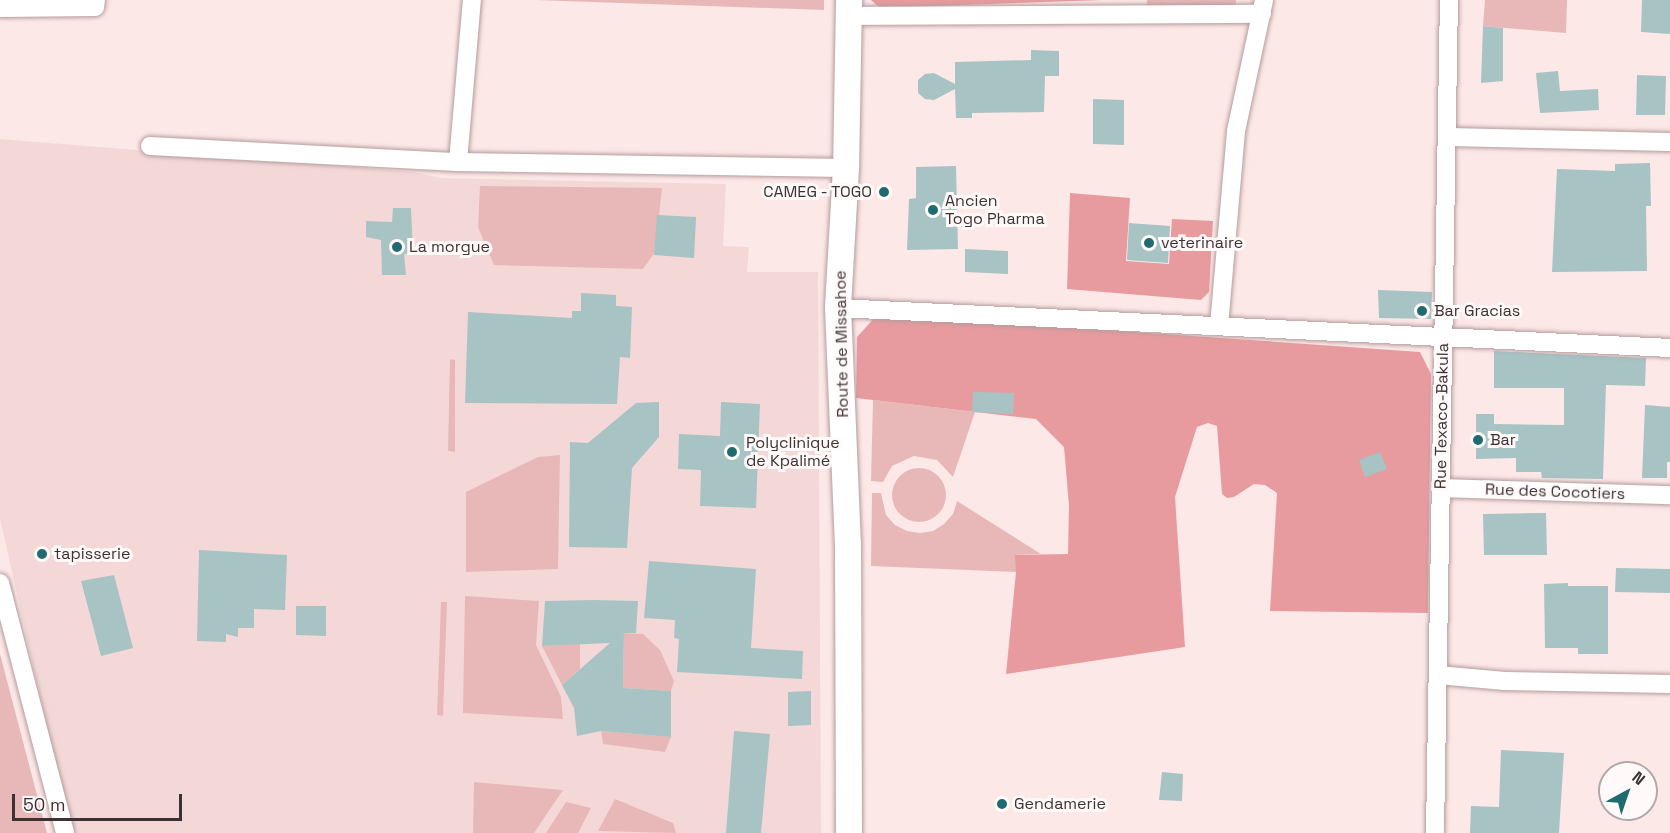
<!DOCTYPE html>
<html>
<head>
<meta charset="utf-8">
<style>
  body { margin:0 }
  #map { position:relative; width:1670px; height:833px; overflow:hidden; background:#fde8e8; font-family:"Space Grotesk",sans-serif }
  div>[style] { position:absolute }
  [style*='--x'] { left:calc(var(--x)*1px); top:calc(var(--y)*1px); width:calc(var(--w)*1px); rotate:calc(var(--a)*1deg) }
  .built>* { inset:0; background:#f4d8d8 }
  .green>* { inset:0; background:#e8b8b8 }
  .round { border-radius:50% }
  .forest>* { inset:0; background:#e89b9e }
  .building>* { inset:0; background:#a7c3c4 }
  .roads { filter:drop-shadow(0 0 2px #b59c9c) drop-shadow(0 0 2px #b59c9c) }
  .minor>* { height:18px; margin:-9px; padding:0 9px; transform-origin:9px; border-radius:9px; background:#fff }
  .secondary>* { height:26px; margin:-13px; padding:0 13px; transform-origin:13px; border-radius:13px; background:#fff }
  .dots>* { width:16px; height:16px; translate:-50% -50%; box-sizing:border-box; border:3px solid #fff9f9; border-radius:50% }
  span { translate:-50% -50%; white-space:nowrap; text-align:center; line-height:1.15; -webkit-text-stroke:6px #fff9f9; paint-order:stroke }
  .poi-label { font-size:16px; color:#3c3232 }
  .right { translate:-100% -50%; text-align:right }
  .left { translate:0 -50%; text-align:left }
  .street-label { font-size:16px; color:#3c3232 }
  .north { position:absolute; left:1598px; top:761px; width:60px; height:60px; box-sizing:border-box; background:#fff9f9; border:2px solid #b1a9a9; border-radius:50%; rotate:40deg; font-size:16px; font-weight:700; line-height:24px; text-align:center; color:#3c3232 }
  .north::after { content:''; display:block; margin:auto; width:21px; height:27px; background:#1f6b6f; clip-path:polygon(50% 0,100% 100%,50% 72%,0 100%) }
  .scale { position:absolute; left:12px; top:794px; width:170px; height:27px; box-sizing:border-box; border:3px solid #3c3232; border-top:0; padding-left:8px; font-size:18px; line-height:21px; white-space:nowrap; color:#3c3232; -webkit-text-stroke:4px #fff9f9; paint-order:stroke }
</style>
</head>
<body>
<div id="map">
  <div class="built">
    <div style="clip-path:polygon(0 139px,413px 172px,441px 178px,726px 184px,723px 246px,749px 247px,747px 272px,818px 272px,821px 833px,71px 833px,0 519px)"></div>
  </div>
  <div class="green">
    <div style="clip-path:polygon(535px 0,824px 0,824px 10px)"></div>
    <div style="clip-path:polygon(1147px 0,1236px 0,1234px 17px,1146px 14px)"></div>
    <div style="clip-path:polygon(1485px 0,1567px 0,1566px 33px,1483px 26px)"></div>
    <div style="clip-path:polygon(480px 186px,662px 188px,655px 252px,643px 269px,494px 265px,478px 227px)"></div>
    <div style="clip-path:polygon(450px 359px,455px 360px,455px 452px,448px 451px)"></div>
    <div style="clip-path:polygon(873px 400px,975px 412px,953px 477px,937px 460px,914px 456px,892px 466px,883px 482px,871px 481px)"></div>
    <div style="clip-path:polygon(560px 455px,558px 569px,466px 572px,466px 492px,538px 457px)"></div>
    <div class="round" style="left:892px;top:468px;width:54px;height:54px"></div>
    <div style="clip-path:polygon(872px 493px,881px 493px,886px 515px,895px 525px,907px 531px,920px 533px,933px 531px,944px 524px,953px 514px,957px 501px,1041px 554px,1016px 555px,1016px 572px,871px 566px)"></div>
    <div style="clip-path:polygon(465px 596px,539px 601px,536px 645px,561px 697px,563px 719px,463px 713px)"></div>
    <div style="clip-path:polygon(441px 602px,447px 602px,443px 716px,437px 715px)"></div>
    <div style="clip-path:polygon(624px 633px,643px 634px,660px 650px,674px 681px,671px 691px,623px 688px)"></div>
    <div style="clip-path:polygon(580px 644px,580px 669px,562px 685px,542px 646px)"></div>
    <div style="clip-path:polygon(0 654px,47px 833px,0 833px)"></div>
    <div style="clip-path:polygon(601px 731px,671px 737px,665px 752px,603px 744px)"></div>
    <div style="clip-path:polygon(474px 782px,563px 790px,534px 833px,473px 833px)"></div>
    <div style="clip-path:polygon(615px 799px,673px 823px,676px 833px,598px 831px)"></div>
    <div style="clip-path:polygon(566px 802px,591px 808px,578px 833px,546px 833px)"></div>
  </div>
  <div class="forest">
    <div style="clip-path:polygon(871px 0,1103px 0,880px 8px)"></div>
    <div style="clip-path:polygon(1070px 193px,1130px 198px,1126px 261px,1169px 264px,1172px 219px,1213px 221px,1209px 292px,1201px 300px,1067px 289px)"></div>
    <div style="clip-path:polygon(878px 314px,1420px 352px,1431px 374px,1428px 613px,1270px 611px,1277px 493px,1265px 485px,1254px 484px,1234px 497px,1227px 498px,1222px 494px,1217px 426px,1208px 423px,1197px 427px,1175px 497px,1185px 647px,1006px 674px,1016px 572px,1015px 555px,1068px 554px,1069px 506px,1064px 447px,1036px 419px,856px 398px,857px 337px)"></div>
  </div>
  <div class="building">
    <div style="clip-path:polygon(1642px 0,1670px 0,1670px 34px,1641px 32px)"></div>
    <div style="clip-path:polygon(1483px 26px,1503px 28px,1503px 81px,1481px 83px)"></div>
    <div style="clip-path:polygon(1031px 50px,1059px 51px,1059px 76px,1045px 76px,1044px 112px,972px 113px,972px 118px,956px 118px,955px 89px,934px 100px,925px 99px,918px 93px,918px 80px,925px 74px,934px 73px,955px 84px,955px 62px,1031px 60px)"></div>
    <div style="clip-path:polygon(1558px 71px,1560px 91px,1598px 89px,1599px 110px,1540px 113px,1536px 73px)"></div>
    <div style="clip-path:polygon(1637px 75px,1666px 76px,1665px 115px,1636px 115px)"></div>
    <div style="clip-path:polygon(1093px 99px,1124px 100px,1124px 145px,1093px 144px)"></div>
    <div style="clip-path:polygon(1650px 163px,1651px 206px,1646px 206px,1647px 271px,1552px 272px,1557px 169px,1615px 171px,1615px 164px)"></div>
    <div style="clip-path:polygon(956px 166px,958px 249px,907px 250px,909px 199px,916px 198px,916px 167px)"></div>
    <div style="clip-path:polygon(393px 208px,411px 208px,413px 253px,404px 254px,406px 275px,382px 275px,381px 240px,366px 237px,366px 221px,392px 222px)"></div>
    <div style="clip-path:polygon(657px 215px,696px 217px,694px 258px,654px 255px)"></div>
    <div style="clip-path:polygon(1129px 223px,1170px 226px,1168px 263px,1127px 260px)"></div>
    <div style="clip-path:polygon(965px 249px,1008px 251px,1008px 274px,965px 272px)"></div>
    <div style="clip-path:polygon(1378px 290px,1432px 292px,1431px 319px,1379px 318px)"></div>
    <div style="clip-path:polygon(581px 293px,616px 295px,616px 306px,632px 307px,630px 358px,620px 357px,617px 404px,465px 403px,468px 312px,572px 318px,572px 311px,581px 311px)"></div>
    <div style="clip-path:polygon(1494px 351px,1646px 358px,1645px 386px,1606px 385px,1603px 479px,1542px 478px,1541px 472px,1516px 472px,1516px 458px,1476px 459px,1476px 414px,1494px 414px,1494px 424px,1564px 425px,1564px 388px,1494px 388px)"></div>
    <div style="clip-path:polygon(973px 392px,1014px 393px,1013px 414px,972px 412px)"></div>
    <div style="clip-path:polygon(659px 402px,659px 437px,632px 468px,627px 548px,569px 547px,570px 442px,588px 443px,636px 403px)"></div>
    <div style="clip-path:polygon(721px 402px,760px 404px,756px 508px,700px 506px,701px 470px,678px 469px,679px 434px,720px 436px)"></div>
    <div style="clip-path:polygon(1645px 405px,1670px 407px,1670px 462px,1667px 462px,1667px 478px,1642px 478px)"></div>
    <div style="clip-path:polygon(1380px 452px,1387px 469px,1365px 477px,1359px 460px)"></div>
    <div style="clip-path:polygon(1546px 513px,1547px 555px,1484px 555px,1483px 514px)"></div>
    <div style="clip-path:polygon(199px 550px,287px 555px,285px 610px,254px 609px,254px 628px,238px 628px,238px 637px,226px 634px,226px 642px,197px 641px)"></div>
    <div style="clip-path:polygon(649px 561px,756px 569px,751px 648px,803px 651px,802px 679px,677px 672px,679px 639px,674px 638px,675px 620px,644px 618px)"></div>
    <div style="clip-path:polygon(1616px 568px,1670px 569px,1670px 593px,1615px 592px)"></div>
    <div style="clip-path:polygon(114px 575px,133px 648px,101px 656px,81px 581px)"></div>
    <div style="clip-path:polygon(1568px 583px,1568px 586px,1608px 586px,1608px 654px,1578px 654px,1578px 648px,1545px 648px,1544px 584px)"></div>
    <div style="clip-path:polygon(593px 600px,638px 601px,636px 633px,624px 633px,623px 688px,671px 691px,671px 737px,601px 731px,577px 736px,574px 708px,562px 685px,610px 643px,542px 646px,545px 601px)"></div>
    <div style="clip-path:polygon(296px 606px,326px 606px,326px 636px,296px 635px)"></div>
    <div style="clip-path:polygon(811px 691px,811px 725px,788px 726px,788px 692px)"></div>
    <div style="clip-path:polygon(734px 731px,770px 734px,761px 833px,726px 833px)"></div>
    <div style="clip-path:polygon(1501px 750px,1564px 753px,1559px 833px,1470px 833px,1471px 806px,1499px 807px)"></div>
    <div style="clip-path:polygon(1162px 772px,1183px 774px,1182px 801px,1159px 800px)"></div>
  </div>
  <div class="roads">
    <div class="minor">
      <div style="--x:0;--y:8;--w:95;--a:-0.6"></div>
      <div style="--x:95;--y:7;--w:7;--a:-82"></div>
      <div style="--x:847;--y:16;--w:415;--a:-0.3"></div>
      <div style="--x:1447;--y:137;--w:223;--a:1.3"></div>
      <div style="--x:150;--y:146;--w:308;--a:3"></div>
      <div style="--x:458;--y:162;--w:388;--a:0.9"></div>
      <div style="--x:458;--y:162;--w:163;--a:-85.1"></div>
      <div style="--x:838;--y:308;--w:833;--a:2.75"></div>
      <div style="--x:1219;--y:326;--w:196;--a:-85"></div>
      <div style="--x:1236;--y:131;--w:134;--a:-77.9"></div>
      <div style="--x:1441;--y:488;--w:229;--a:1.8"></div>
      <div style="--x:0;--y:583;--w:258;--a:75.4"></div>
      <div style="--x:1438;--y:675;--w:67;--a:5.1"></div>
      <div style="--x:1505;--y:681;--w:165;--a:1"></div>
      <div style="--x:1435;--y:833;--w:833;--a:-89.04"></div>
    </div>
    <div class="secondary">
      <div style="--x:849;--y:0;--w:168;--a:91"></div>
      <div style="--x:846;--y:168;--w:140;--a:93.3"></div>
      <div style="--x:838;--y:308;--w:236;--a:87.6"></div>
      <div style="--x:848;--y:544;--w:289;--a:89.8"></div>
    </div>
  </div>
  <div class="dots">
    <div style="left:884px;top:192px;background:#1f6b6f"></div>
    <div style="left:933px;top:210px;background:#1f6b6f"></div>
    <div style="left:1149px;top:243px;background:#1f6b6f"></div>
    <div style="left:397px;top:247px;background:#1f6b6f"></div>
    <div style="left:1422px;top:311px;background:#1f6b6f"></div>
    <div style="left:1478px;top:440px;background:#1f6b6f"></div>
    <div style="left:732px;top:452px;background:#1f6b6f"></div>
    <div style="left:42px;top:554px;background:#1f6b6f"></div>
    <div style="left:1002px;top:804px;background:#1f6b6f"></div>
  </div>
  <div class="poi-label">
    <span class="right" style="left:872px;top:192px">CAMEG - TOGO</span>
    <span class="left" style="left:945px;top:210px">Ancien<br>Togo Pharma</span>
    <span class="left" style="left:1161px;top:243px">veterinaire</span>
    <span class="left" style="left:409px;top:247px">La morgue</span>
    <span class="left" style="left:1434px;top:311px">Bar Gracias</span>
    <span class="left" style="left:1490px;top:440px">Bar</span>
    <span class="left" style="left:746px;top:452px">Polyclinique<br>de Kpalimé</span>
    <span class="left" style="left:54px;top:554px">tapisserie</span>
    <span class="left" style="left:1014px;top:804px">Gendamerie</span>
  </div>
  <div class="street-label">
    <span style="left:842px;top:344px;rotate:-91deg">Route de Missahoe</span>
    <span style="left:1442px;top:416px;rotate:-89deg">Rue Texaco-Bakula</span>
    <span style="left:1555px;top:492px;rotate:2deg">Rue des Cocotiers</span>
  </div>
  <div class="north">N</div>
  <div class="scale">50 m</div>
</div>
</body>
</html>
